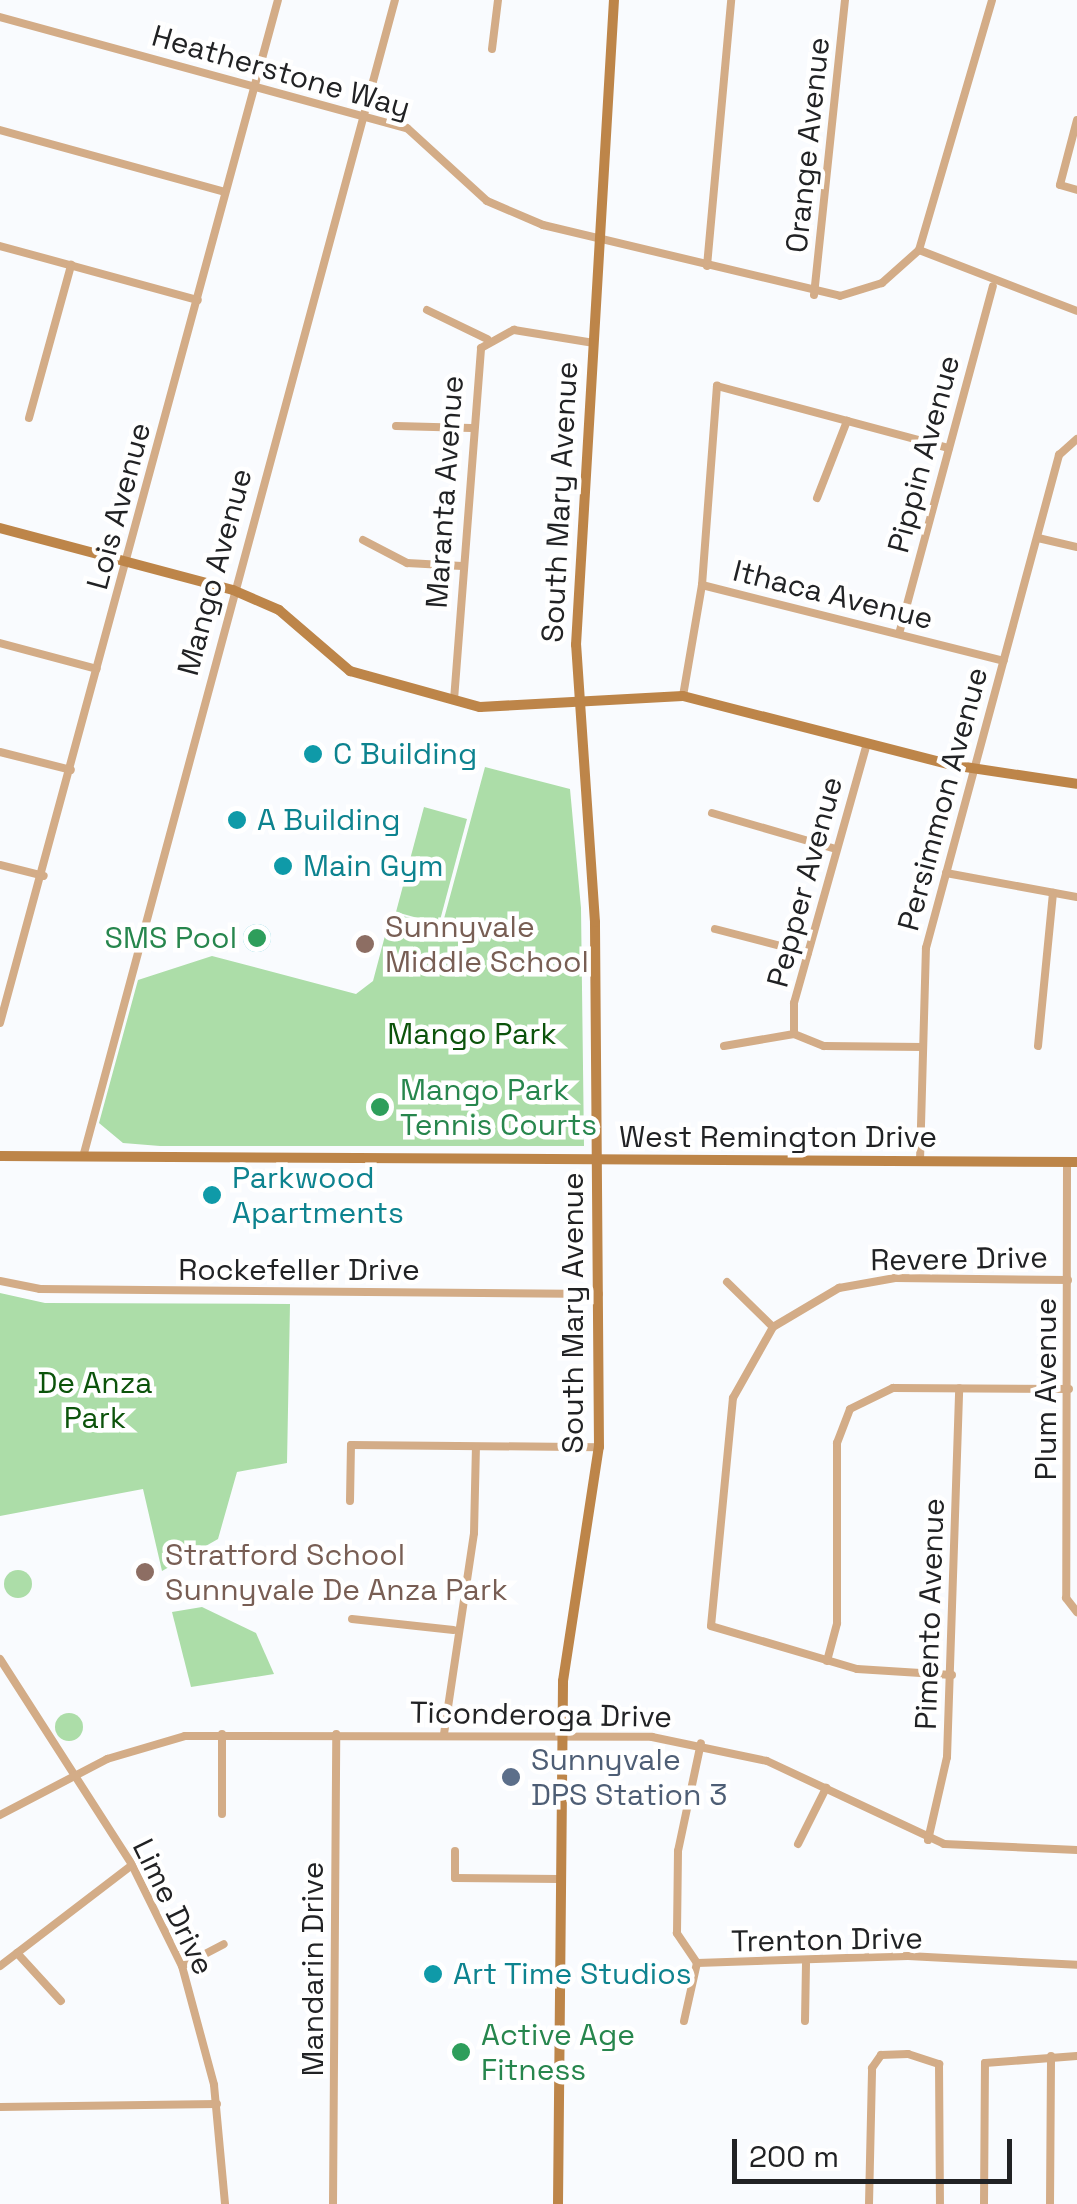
<!DOCTYPE html>
<html>
<head>
<meta charset="utf-8">
<style>
  body { margin:0 }
  #map { position:relative; width:1077px; height:2204px; overflow:hidden; background:#f9fbfe; font-family:"Space Grotesk",sans-serif }
  div>[style] { position:absolute }
  [style*='--x'] { left:calc(var(--x)*1px); top:calc(var(--y)*1px); width:calc(var(--w)*1px); rotate:calc(var(--a)*1deg) }
  .green>* { inset:0; background:#acdda8 }
  .round { border-radius:50% }
  .water>* { inset:0; background:#6cc9d9 }
  .street>* { height:8px; margin:-4px; padding:0 4px; transform-origin:4px; border-radius:4px; background:#d3ac87 }
  .secondary>* { height:10px; margin:-5px; padding:0 5px; transform-origin:5px; border-radius:5px; background:#bd8549 }
  .dots>* { width:28px; height:28px; translate:-50% -50%; box-sizing:border-box; border:5px solid #fff; border-radius:50% }
  span { translate:-50% -50%; white-space:nowrap; text-align:center; line-height:1.15; -webkit-text-stroke:9px #fff; paint-order:stroke }
  .street-label { font-size:30px; color:#212224 }
  .culture-label { font-size:30px; color:#0d838f }
  .left { translate:0 -50%; text-align:left }
  .education-label { font-size:30px; color:#785e54 }
  .leisure-label { font-size:30px; color:#27864d }
  .right { translate:-100% -50%; text-align:right }
  .park-label { font-size:30px; color:#0c530b }
  .service-label { font-size:30px; color:#4e5e75 }
  .scale { position:absolute; left:732px; top:2139px; width:280px; height:45px; box-sizing:border-box; border:5px solid #212224; border-top:0; padding-left:12px; font-size:30px; line-height:35px; white-space:nowrap; color:#212224; -webkit-text-stroke:8px #fff; paint-order:stroke }
</style>
</head>
<body>
<div id="map">
  <div class="green">
    <div style="clip-path:polygon(485px 767px,570px 789px,581px 908px,584px 1146px,160px 1146px,123px 1143px,99px 1123px,138px 980px,212px 956px,356px 994px,373px 981px,391px 913px,442px 926px)"></div>
    <div style="clip-path:polygon(424px 807px,467px 819px,439px 924px,396px 912px)"></div>
    <div style="clip-path:polygon(0 1293px,45px 1303px,290px 1304px,287px 1463px,237px 1472px,218px 1539px,162px 1571px,143px 1489px,0 1516px)"></div>
    <div class="round" style="left:4px;top:1570px;width:28px;height:28px"></div>
    <div style="clip-path:polygon(202px 1607px,256px 1633px,274px 1674px,191px 1687px,172px 1612px)"></div>
    <div class="round" style="left:55px;top:1713px;width:28px;height:28px"></div>
  </div>
  <div class="water">
    <div class="round" style="left:243px;top:924px;width:28px;height:28px"></div>
  </div>
  <div class="street">
    <div style="--x:0;--y:17;--w:422;--a:15.3"></div>
    <div style="--x:407;--y:128;--w:108;--a:42.4"></div>
    <div style="--x:487;--y:201;--w:61;--a:23.2"></div>
    <div style="--x:543;--y:225;--w:305;--a:13.4"></div>
    <div style="--x:840;--y:296;--w:44;--a:-17.2"></div>
    <div style="--x:882;--y:283;--w:50;--a:-41.7"></div>
    <div style="--x:919;--y:250;--w:260;--a:-73.7"></div>
    <div style="--x:492;--y:49;--w:49;--a:-83"></div>
    <div style="--x:1077;--y:120;--w:67;--a:104.7"></div>
    <div style="--x:1060;--y:185;--w:18;--a:16"></div>
    <div style="--x:0;--y:130;--w:233;--a:15.4"></div>
    <div style="--x:0;--y:246;--w:205;--a:15.3"></div>
    <div style="--x:919;--y:250;--w:169;--a:21.1"></div>
    <div style="--x:707;--y:266;--w:267;--a:-84.8"></div>
    <div style="--x:814;--y:295;--w:297;--a:-84"></div>
    <div style="--x:427;--y:310;--w:67;--a:25.8"></div>
    <div style="--x:29;--y:418;--w:159;--a:-74.6"></div>
    <div style="--x:396;--y:426;--w:75;--a:1.5"></div>
    <div style="--x:817;--y:498;--w:83;--a:-68.7"></div>
    <div style="--x:1038;--y:538;--w:40;--a:13"></div>
    <div style="--x:363;--y:540;--w:50;--a:27.6"></div>
    <div style="--x:407;--y:563;--w:55;--a:3.1"></div>
    <div style="--x:702;--y:585;--w:200;--a:-85.7"></div>
    <div style="--x:717;--y:386;--w:240;--a:15"></div>
    <div style="--x:899;--y:634;--w:360;--a:-74.9"></div>
    <div style="--x:0;--y:643;--w:100;--a:15"></div>
    <div style="--x:683;--y:696;--w:113;--a:-80.3"></div>
    <div style="--x:702;--y:585;--w:311;--a:14.1"></div>
    <div style="--x:454;--y:700;--w:353;--a:-85.6"></div>
    <div style="--x:481;--y:348;--w:38;--a:-29"></div>
    <div style="--x:514;--y:330;--w:81;--a:9.2"></div>
    <div style="--x:0;--y:752;--w:73;--a:14.2"></div>
    <div style="--x:712;--y:813;--w:129;--a:16.2"></div>
    <div style="--x:0;--y:865;--w:45;--a:14"></div>
    <div style="--x:946;--y:873;--w:133;--a:10.4"></div>
    <div style="--x:715;--y:929;--w:96;--a:14.5"></div>
    <div style="--x:0;--y:1023;--w:1060;--a:-74.8"></div>
    <div style="--x:794;--y:1034;--w:31;--a:-90"></div>
    <div style="--x:794;--y:1003;--w:270;--a:-74.3"></div>
    <div style="--x:794;--y:1034;--w:32;--a:22"></div>
    <div style="--x:824;--y:1046;--w:99;--a:0.6"></div>
    <div style="--x:724;--y:1046;--w:71;--a:-9.7"></div>
    <div style="--x:1038;--y:1046;--w:154;--a:-84.4"></div>
    <div style="--x:83;--y:1157;--w:1198;--a:-74.91"></div>
    <div style="--x:920;--y:1161;--w:213;--a:-88.4"></div>
    <div style="--x:926;--y:948;--w:511;--a:-74.9"></div>
    <div style="--x:1059;--y:455;--w:24;--a:-42"></div>
    <div style="--x:1067;--y:1162;--w:436;--a:90.1"></div>
    <div style="--x:1066;--y:1598;--w:18;--a:52"></div>
    <div style="--x:0;--y:1281;--w:41;--a:11.3"></div>
    <div style="--x:40;--y:1289;--w:559;--a:0.51"></div>
    <div style="--x:727;--y:1282;--w:64;--a:44.4"></div>
    <div style="--x:350;--y:1501;--w:56;--a:-89"></div>
    <div style="--x:351;--y:1445;--w:248;--a:0.5"></div>
    <div style="--x:352;--y:1619;--w:102;--a:6.2"></div>
    <div style="--x:0;--y:1659;--w:245;--a:57.3"></div>
    <div style="--x:132;--y:1865;--w:113;--a:63.7"></div>
    <div style="--x:182;--y:1966;--w:123;--a:74.9"></div>
    <div style="--x:214;--y:2085;--w:120;--a:84.7"></div>
    <div style="--x:827;--y:1661;--w:39;--a:-75"></div>
    <div style="--x:837;--y:1623;--w:180;--a:-90"></div>
    <div style="--x:837;--y:1443;--w:36;--a:-69"></div>
    <div style="--x:850;--y:1409;--w:48;--a:-26"></div>
    <div style="--x:893;--y:1388;--w:176;--a:0.3"></div>
    <div style="--x:952;--y:1675;--w:95;--a:-176.4"></div>
    <div style="--x:857;--y:1669;--w:152;--a:-163.6"></div>
    <div style="--x:711;--y:1626;--w:229;--a:-84.5"></div>
    <div style="--x:733;--y:1398;--w:81;--a:-60.6"></div>
    <div style="--x:773;--y:1327;--w:77;--a:-30.6"></div>
    <div style="--x:839;--y:1288;--w:57;--a:-10.1"></div>
    <div style="--x:895;--y:1278;--w:173;--a:0.7"></div>
    <div style="--x:444;--y:1734;--w:203;--a:-81.5"></div>
    <div style="--x:474;--y:1533;--w:86;--a:-88.7"></div>
    <div style="--x:222;--y:1814;--w:80;--a:-90"></div>
    <div style="--x:0;--y:1815;--w:121;--a:-27.6"></div>
    <div style="--x:107;--y:1759;--w:81;--a:-16.4"></div>
    <div style="--x:185;--y:1736;--w:467;--a:0.1"></div>
    <div style="--x:652;--y:1737;--w:117;--a:11.8"></div>
    <div style="--x:767;--y:1761;--w:195;--a:25.1"></div>
    <div style="--x:944;--y:1844;--w:133;--a:2.6"></div>
    <div style="--x:928;--y:1840;--w:85;--a:-77.1"></div>
    <div style="--x:947;--y:1757;--w:369;--a:-88.1"></div>
    <div style="--x:798;--y:1844;--w:63;--a:-63.4"></div>
    <div style="--x:455;--y:1851;--w:27;--a:90"></div>
    <div style="--x:455;--y:1878;--w:104;--a:0.6"></div>
    <div style="--x:17;--y:1953;--w:65;--a:47.5"></div>
    <div style="--x:697;--y:1963;--w:211;--a:-1.9"></div>
    <div style="--x:908;--y:1956;--w:169;--a:3"></div>
    <div style="--x:697;--y:1963;--w:36;--a:-124"></div>
    <div style="--x:677;--y:1933;--w:82;--a:-89.3"></div>
    <div style="--x:678;--y:1851;--w:110;--a:-78"></div>
    <div style="--x:0;--y:1966;--w:166;--a:-37.4"></div>
    <div style="--x:182;--y:1966;--w:47;--a:-27.6"></div>
    <div style="--x:684;--y:2021;--w:59;--a:-77.4"></div>
    <div style="--x:805;--y:2021;--w:57;--a:-89"></div>
    <div style="--x:0;--y:2107;--w:217;--a:-0.8"></div>
    <div style="--x:333;--y:2204;--w:470;--a:-89.6"></div>
    <div style="--x:869;--y:2204;--w:136;--a:-88.7"></div>
    <div style="--x:872;--y:2068;--w:16;--a:-55"></div>
    <div style="--x:881;--y:2055;--w:27;--a:-2"></div>
    <div style="--x:908;--y:2054;--w:33;--a:18"></div>
    <div style="--x:939;--y:2064;--w:140;--a:89.6"></div>
    <div style="--x:984;--y:2204;--w:141;--a:-89.6"></div>
    <div style="--x:985;--y:2063;--w:92;--a:-4.4"></div>
    <div style="--x:1050;--y:2204;--w:148;--a:-89.6"></div>
  </div>
  <div class="secondary">
    <div style="--x:0;--y:528;--w:241;--a:14.9"></div>
    <div style="--x:233;--y:590;--w:50;--a:23.5"></div>
    <div style="--x:279;--y:610;--w:94;--a:40.7"></div>
    <div style="--x:350;--y:671;--w:135;--a:15.5"></div>
    <div style="--x:480;--y:707;--w:203;--a:-3.1"></div>
    <div style="--x:683;--y:696;--w:278;--a:14.4"></div>
    <div style="--x:952;--y:765;--w:126;--a:8.6"></div>
    <div style="--x:0;--y:1156;--w:1077;--a:0.32"></div>
    <div style="--x:558;--y:2204;--w:523;--a:-89.45"></div>
    <div style="--x:563;--y:1681;--w:237;--a:-81.3"></div>
    <div style="--x:599;--y:1447;--w:525;--a:-90.44"></div>
    <div style="--x:595;--y:922;--w:278;--a:-93.9"></div>
    <div style="--x:576;--y:645;--w:646;--a:-86.63"></div>
  </div>
  <div class="dots">
    <div style="left:313px;top:754px;background:#0f9aa8"></div>
    <div style="left:237px;top:820px;background:#0f9aa8"></div>
    <div style="left:283px;top:866px;background:#0f9aa8"></div>
    <div style="left:257px;top:938px;background:#2e9e5b"></div>
    <div style="left:365px;top:944px;background:#8d6e63"></div>
    <div style="left:380px;top:1107px;background:#2e9e5b"></div>
    <div style="left:212px;top:1195px;background:#0f9aa8"></div>
    <div style="left:145px;top:1572px;background:#8d6e63"></div>
    <div style="left:511px;top:1777px;background:#5c6f8a"></div>
    <div style="left:433px;top:1974px;background:#0f9aa8"></div>
    <div style="left:461px;top:2052px;background:#2e9e5b"></div>
  </div>
  <div class="street-label">
    <span style="left:281px;top:72px;rotate:16deg">Heatherstone Way</span>
    <span style="left:808px;top:145px;rotate:-84deg">Orange Avenue</span>
    <span style="left:924px;top:454px;rotate:-75deg">Pippin Avenue</span>
    <span style="left:445px;top:492px;rotate:-86deg">Maranta Avenue</span>
    <span style="left:560px;top:502px;rotate:-87deg">South Mary Avenue</span>
    <span style="left:119px;top:506px;rotate:-75deg">Lois Avenue</span>
    <span style="left:215px;top:572px;rotate:-75deg">Mango Avenue</span>
    <span style="left:833px;top:595px;rotate:14deg">Ithaca Avenue</span>
    <span style="left:943px;top:799px;rotate:-75deg">Persimmon Avenue</span>
    <span style="left:805px;top:882px;rotate:-75deg">Pepper Avenue</span>
    <span style="left:778px;top:1137px">West Remington Drive</span>
    <span style="left:959px;top:1259px;rotate:-1deg">Revere Drive</span>
    <span style="left:299px;top:1270px">Rockefeller Drive</span>
    <span style="left:573px;top:1313px;rotate:-90deg">South Mary Avenue</span>
    <span style="left:1046px;top:1389px;rotate:-90deg">Plum Avenue</span>
    <span style="left:930px;top:1614px;rotate:-88deg">Pimento Avenue</span>
    <span style="left:541px;top:1715px;rotate:1deg">Ticonderoga Drive</span>
    <span style="left:173px;top:1907px;rotate:64deg">Lime Drive</span>
    <span style="left:827px;top:1940px;rotate:-1deg">Trenton Drive</span>
    <span style="left:313px;top:1969px;rotate:-90deg">Mandarin Drive</span>
  </div>
  <div class="culture-label">
    <span class="left" style="left:333px;top:754px">C Building</span>
    <span class="left" style="left:257px;top:820px">A Building</span>
    <span class="left" style="left:303px;top:866px">Main Gym</span>
    <span class="left" style="left:232px;top:1195px">Parkwood<br>Apartments</span>
    <span class="left" style="left:453px;top:1974px">Art Time Studios</span>
  </div>
  <div class="education-label">
    <span class="left" style="left:385px;top:944px">Sunnyvale<br>Middle School</span>
    <span class="left" style="left:165px;top:1572px">Stratford School<br>Sunnyvale De Anza Park</span>
  </div>
  <div class="leisure-label">
    <span class="right" style="left:237px;top:938px">SMS Pool</span>
    <span class="left" style="left:400px;top:1107px">Mango Park<br>Tennis Courts</span>
    <span class="left" style="left:481px;top:2052px">Active Age<br>Fitness</span>
  </div>
  <div class="park-label">
    <span style="left:472px;top:1034px">Mango Park</span>
    <span style="left:95px;top:1400px">De Anza<br>Park</span>
  </div>
  <div class="service-label">
    <span class="left" style="left:531px;top:1777px">Sunnyvale<br>DPS Station 3</span>
  </div>
  <div class="scale">200 m</div>
</div>
</body>
</html>
